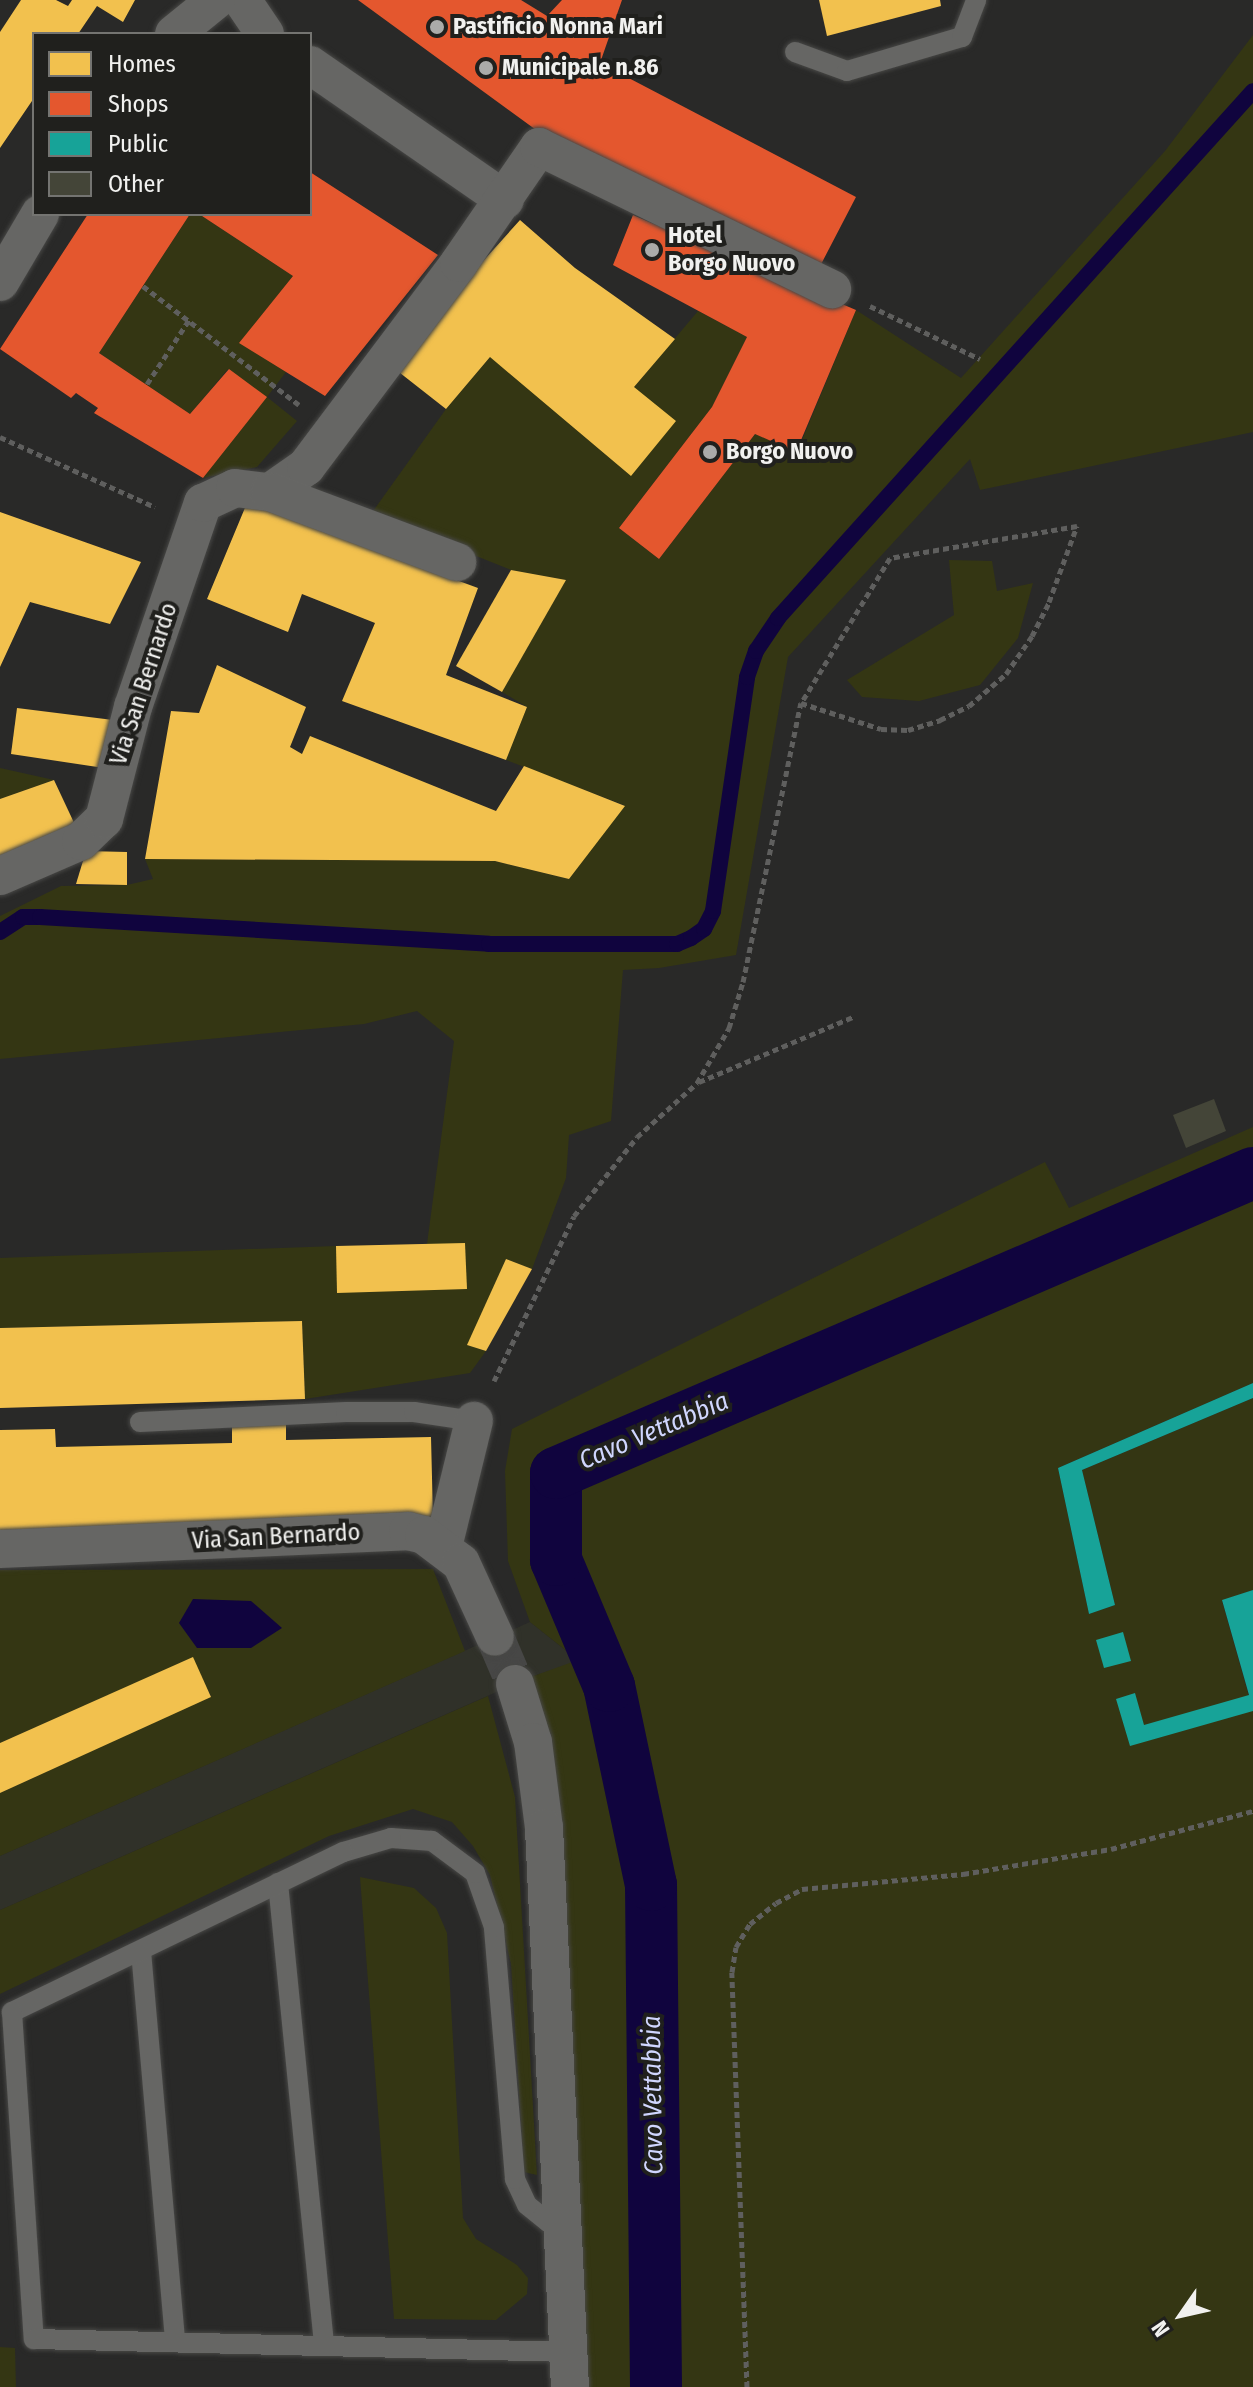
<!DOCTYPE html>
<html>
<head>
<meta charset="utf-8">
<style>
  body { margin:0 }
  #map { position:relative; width:1253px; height:2387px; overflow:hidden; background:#292928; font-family:"Fira Sans Condensed",sans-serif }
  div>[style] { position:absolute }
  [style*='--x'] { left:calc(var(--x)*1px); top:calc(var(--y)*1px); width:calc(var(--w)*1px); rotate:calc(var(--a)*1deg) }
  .built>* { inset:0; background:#303129 }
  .green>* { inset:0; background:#343613 }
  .water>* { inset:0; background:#10043e }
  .homes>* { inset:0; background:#f2c14e }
  .shops>* { inset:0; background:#e4572e }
  .public>* { inset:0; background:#17a398 }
  .stream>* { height:16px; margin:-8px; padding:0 8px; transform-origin:8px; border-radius:8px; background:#10043e }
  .canal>* { height:52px; margin:-26px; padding:0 26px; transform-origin:26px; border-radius:26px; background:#10043e }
  .building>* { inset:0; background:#444538 }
  .street-tunnel>* { height:38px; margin-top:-19px; transform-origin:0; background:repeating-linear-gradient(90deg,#474746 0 38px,transparent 0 57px) }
  .path>* { height:5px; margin-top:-2.5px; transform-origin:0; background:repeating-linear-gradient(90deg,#5f5f5e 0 6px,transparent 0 10px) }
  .roads { filter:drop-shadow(0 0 2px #474745) drop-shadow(0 0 2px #474745) }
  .lane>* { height:20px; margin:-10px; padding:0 10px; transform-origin:10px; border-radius:10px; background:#666664 }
  .street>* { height:38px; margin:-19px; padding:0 19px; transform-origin:19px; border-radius:19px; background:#666664 }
  .dots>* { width:22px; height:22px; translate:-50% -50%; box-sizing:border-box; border:4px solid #20201d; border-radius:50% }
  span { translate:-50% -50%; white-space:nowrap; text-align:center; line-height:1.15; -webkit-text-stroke:8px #20201d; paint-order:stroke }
  .poi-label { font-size:24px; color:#f1f1ef; font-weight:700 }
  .left { translate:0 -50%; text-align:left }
  .street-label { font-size:24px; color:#f1f1ef }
  .water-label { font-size:26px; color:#d0d6fe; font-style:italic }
  .legend { position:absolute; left:32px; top:32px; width:280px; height:184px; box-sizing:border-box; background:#20201d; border:2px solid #747471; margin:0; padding:10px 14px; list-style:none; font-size:24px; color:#f1f1ef }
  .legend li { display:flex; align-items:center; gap:16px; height:40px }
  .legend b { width:40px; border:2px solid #747471 }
  .north { position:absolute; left:1141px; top:2275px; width:80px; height:80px; -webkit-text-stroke:6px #20201d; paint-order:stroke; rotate:236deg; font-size:22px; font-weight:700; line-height:32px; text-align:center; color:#f1f1ef }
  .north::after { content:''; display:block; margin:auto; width:28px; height:36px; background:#f1f1ef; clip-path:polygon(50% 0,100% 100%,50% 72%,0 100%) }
</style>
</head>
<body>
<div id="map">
  <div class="built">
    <div style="clip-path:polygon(530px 1622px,579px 1661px,528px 1678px,0 1910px,0 1856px)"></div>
  </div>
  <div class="green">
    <div style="clip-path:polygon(1253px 35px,1253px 432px,980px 490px,970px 459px,788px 657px,736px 955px,659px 968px,623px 970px,611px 1121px,569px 1135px,566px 1178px,532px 1269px,506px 1259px,468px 1345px,486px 1351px,470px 1373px,305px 1399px,302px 1321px,0 1328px,0 1258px,336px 1246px,466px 1289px,465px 1244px,427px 1244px,454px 1041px,417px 1011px,364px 1024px,0 1059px,0 916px,61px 886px,127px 885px,153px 879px,145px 859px,495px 861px,569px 879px,624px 805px,506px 760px,527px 707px,502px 692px,566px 580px,511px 570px,371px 514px,446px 409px,490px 357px,634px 387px,698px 311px,747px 337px,712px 407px,619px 528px,659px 559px,755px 434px,797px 452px,856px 310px,961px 378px,1165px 151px)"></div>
    <div style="clip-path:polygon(190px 214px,199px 214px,293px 276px,240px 343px,286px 372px,267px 397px,297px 421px,257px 467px,203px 478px,266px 397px,228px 369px,190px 414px,99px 353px)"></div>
    <div style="clip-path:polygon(949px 560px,992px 561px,997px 591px,1033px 583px,1018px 638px,980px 685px,919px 701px,862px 697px,847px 680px,954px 615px)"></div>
    <div style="clip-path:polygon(0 768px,54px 780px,0 799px)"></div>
    <div style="clip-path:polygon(1253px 1127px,1253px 1383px,1058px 1468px,1089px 1614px,1115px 1605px,1082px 1470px,1253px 1398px,1253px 1590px,1222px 1601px,1253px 1711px,1253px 2387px,589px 2387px,528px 1678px,578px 1660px,530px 1622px,508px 1561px,505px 1471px,512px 1429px,1045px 1162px,1069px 1208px)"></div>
    <div style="clip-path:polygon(433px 1569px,465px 1651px,0 1856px,0 1793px,211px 1696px,192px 1658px,0 1743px,0 1570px)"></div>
    <div style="clip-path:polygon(488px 1696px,515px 1797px,537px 2175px,524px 2172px,511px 1964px,490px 1875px,473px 1846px,452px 1822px,413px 1809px,329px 1836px,0 1994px,0 1910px)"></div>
    <div style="clip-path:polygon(360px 1877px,414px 1888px,436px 1908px,447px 1933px,463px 2218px,476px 2239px,517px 2265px,528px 2278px,527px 2294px,496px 2320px,394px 2319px)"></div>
    <div style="clip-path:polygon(0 2347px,15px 2348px,16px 2387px,0 2387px)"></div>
  </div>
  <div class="water">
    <div style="clip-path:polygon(193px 1599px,251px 1601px,282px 1628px,251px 1648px,197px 1648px,179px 1623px)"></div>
  </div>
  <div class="homes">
    <div style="clip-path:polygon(21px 0,56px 0,68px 6px,72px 0,135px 0,123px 22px,97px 6px,78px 34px,34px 34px,34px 98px,0 148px,0 32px)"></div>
    <div style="clip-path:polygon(819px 0,940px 0,941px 6px,827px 36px)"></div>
    <div style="clip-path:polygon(520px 220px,575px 268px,675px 339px,634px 387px,676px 421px,631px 476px,490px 357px,446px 409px,395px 369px,449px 299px)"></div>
    <div style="clip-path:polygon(247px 503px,478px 588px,446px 675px,527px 707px,506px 760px,342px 701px,375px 623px,302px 594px,288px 632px,207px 599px)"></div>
    <div style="clip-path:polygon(0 512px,141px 562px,110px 624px,30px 602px,0 667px)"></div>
    <div style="clip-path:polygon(511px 570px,566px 580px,502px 692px,456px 666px)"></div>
    <div style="clip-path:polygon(217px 665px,306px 707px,290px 747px,302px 754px,310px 736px,496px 811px,524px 766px,625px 806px,569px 879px,495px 861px,145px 859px,171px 711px,199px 713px)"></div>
    <div style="clip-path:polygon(17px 708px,113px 720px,104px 768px,11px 754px)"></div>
    <div style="clip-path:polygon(54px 780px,76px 827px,0 860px,0 799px)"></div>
    <div style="clip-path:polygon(86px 851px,127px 852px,127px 885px,76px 884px)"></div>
    <div style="clip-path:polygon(465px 1243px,467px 1289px,337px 1293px,336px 1246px)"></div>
    <div style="clip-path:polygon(506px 1259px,532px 1269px,486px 1351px,467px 1345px)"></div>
    <div style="clip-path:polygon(302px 1321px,305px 1399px,0 1408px,0 1328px)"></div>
    <div style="clip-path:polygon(286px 1421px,286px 1440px,431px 1437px,433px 1518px,0 1531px,0 1430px,55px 1429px,56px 1447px,232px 1443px,232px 1422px)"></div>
    <div style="clip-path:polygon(193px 1657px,211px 1697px,0 1793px,0 1743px)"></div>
  </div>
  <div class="shops">
    <div style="clip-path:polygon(358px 0,521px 0,547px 16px,562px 0,622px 0,600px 63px,856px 197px,817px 272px,543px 135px)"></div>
    <div style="clip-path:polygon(310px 172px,438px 255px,325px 396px,239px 343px,293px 276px,199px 214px,310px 214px)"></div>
    <div style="clip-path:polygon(88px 214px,190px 214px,99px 353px,190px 414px,229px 369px,267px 397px,203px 478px,94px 413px,98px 408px,76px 393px,71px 398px,0 349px)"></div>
    <div style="clip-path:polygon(633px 215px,856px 310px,796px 452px,755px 434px,659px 559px,619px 528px,712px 407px,747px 337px,613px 265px)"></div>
  </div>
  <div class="public">
    <div style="clip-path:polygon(1253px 1383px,1253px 1398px,1082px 1470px,1115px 1605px,1089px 1614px,1058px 1468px)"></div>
    <div style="clip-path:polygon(1253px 1590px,1253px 1711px,1130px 1746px,1116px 1699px,1135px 1693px,1144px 1725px,1249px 1695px,1222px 1600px)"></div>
    <div style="clip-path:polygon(1123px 1632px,1131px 1661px,1104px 1668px,1096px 1640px)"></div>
  </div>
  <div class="stream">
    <div style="--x:0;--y:932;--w:27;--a:-33"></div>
    <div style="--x:23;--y:917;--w:17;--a:0"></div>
    <div style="--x:40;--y:917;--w:450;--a:3.4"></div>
    <div style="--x:489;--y:944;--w:188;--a:0"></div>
    <div style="--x:677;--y:944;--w:15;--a:-23"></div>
    <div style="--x:691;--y:938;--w:16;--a:-35"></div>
    <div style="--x:704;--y:929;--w:20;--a:-63"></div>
    <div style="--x:713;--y:911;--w:236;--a:-81.7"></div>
    <div style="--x:747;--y:677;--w:28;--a:-71"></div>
    <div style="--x:756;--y:651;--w:40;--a:-56"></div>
    <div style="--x:778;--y:618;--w:709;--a:-47.97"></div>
  </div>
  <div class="canal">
    <div style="--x:656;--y:2387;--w:502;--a:-90.57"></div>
    <div style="--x:651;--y:1885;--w:203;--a:-101.9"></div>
    <div style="--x:609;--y:1686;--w:137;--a:-112.8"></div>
    <div style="--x:556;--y:1560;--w:87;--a:-90"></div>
    <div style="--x:556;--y:1473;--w:759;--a:-23.29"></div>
  </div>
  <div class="building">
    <div style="clip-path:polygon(1214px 1099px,1226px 1131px,1186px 1148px,1173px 1115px)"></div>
  </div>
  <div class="street-tunnel">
    <div style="--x:495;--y:1637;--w:51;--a:66.9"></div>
  </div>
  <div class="path">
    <div style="--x:143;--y:286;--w:196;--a:37.3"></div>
    <div style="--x:870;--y:306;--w:122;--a:25.7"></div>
    <div style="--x:147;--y:384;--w:77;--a:-56.7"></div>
    <div style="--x:0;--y:437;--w:170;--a:24.3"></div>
    <div style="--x:699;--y:1082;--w:167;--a:-22.9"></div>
    <div style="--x:494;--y:1381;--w:183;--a:-64.1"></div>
    <div style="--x:574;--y:1216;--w:101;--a:-51.4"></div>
    <div style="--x:637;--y:1137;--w:81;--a:-42"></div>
    <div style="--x:697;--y:1083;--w:64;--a:-59.8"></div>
    <div style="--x:729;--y:1028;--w:48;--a:-73.1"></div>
    <div style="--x:743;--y:982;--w:285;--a:-78.3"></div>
    <div style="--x:801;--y:703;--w:84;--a:18"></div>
    <div style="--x:881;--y:729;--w:27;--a:2"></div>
    <div style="--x:908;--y:730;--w:34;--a:-17"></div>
    <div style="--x:940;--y:720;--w:32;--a:-26"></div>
    <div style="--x:969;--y:706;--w:49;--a:-40.9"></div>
    <div style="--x:1006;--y:674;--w:46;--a:-55.6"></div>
    <div style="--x:1032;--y:636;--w:38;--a:-63"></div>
    <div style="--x:1049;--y:602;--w:81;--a:-69.8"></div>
    <div style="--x:1077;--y:526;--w:190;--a:170.3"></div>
    <div style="--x:890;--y:558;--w:170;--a:121.5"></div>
    <div style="--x:747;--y:2387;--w:415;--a:-92.1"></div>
    <div style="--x:732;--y:1972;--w:25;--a:-81"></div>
    <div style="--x:736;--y:1947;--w:27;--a:-59"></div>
    <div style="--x:750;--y:1924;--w:33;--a:-39"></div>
    <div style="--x:776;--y:1903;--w:30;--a:-28"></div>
    <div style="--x:802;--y:1889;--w:162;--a:-5.3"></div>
    <div style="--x:963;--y:1874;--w:150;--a:-9.6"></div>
    <div style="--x:1111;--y:1849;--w:147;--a:-15"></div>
  </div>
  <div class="roads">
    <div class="lane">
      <div style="--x:795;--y:52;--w:55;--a:20.1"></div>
      <div style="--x:847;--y:71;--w:120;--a:-16.5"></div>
      <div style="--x:962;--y:37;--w:40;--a:-69"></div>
      <div style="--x:140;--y:1422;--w:206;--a:-2.8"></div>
      <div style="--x:346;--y:1412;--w:68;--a:0"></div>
      <div style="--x:414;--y:1412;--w:61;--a:8.5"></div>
      <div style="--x:278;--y:1883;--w:464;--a:84.3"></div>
      <div style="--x:141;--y:1951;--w:392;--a:85"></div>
      <div style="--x:564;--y:2224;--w:16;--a:-173"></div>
      <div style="--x:548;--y:2222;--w:27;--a:-141"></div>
      <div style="--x:527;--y:2205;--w:29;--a:-115"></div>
      <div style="--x:515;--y:2179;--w:253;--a:-94.8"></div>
      <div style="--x:494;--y:1927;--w:57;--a:-109.4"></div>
      <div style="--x:475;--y:1873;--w:54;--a:-143.3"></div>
      <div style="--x:432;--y:1841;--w:41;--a:-175.8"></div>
      <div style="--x:391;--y:1838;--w:50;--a:163.7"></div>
      <div style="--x:343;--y:1852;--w:368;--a:154.2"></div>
      <div style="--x:12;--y:2012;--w:328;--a:86.2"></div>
      <div style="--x:34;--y:2339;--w:534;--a:1.39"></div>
    </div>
    <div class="street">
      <div style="--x:242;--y:0;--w:41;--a:55.9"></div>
      <div style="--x:174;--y:34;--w:54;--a:-39"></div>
      <div style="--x:310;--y:65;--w:237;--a:34.7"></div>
      <div style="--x:0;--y:282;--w:79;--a:-59.5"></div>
      <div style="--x:270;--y:492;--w:44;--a:-34.8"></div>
      <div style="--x:306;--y:467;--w:255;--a:-53.1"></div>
      <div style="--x:459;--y:263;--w:141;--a:-55.4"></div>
      <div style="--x:539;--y:147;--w:326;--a:25.9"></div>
      <div style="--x:0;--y:876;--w:88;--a:-23.4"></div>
      <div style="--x:81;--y:841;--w:32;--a:-44"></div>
      <div style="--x:104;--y:819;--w:116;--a:-75.5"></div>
      <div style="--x:133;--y:707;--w:216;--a:-71.1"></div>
      <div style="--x:203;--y:503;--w:35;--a:-25"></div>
      <div style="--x:235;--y:488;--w:35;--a:7"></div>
      <div style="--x:270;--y:492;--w:200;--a:20.5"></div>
      <div style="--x:443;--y:1547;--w:130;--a:-76.2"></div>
      <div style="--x:0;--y:1549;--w:408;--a:-2.5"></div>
      <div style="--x:408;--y:1531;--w:16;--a:14"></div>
      <div style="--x:424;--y:1535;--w:46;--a:37.1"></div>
      <div style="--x:461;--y:1563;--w:81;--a:65.3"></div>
      <div style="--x:515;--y:1684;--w:61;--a:72.8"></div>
      <div style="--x:533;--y:1742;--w:87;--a:82.7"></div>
      <div style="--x:544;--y:1828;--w:560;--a:87.34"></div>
    </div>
  </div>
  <div class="dots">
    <div style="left:437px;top:27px;background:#ababa9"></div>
    <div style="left:486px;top:68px;background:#ababa9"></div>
    <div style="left:652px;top:250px;background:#ababa9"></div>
    <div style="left:710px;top:452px;background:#ababa9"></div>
  </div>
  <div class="poi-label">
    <span class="left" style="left:453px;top:27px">Pastificio Nonna Mari</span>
    <span class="left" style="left:502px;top:68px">Municipale n.86</span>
    <span class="left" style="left:668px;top:250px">Hotel<br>Borgo Nuovo</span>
    <span class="left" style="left:726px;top:452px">Borgo Nuovo</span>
  </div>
  <div class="street-label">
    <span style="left:144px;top:684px;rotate:-72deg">Via San Bernardo</span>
    <span style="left:276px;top:1537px;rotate:-3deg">Via San Bernardo</span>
  </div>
  <div class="water-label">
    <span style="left:654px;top:1431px;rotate:-23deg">Cavo Vettabbia</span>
    <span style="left:653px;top:2095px;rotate:-91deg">Cavo Vettabbia</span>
  </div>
  <ul class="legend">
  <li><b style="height:22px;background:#f2c14e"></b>Homes</li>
  <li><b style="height:22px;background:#e4572e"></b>Shops</li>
  <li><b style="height:22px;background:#17a398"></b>Public</li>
  <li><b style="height:22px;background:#444538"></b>Other</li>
  </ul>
  <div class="north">N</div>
</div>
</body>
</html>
